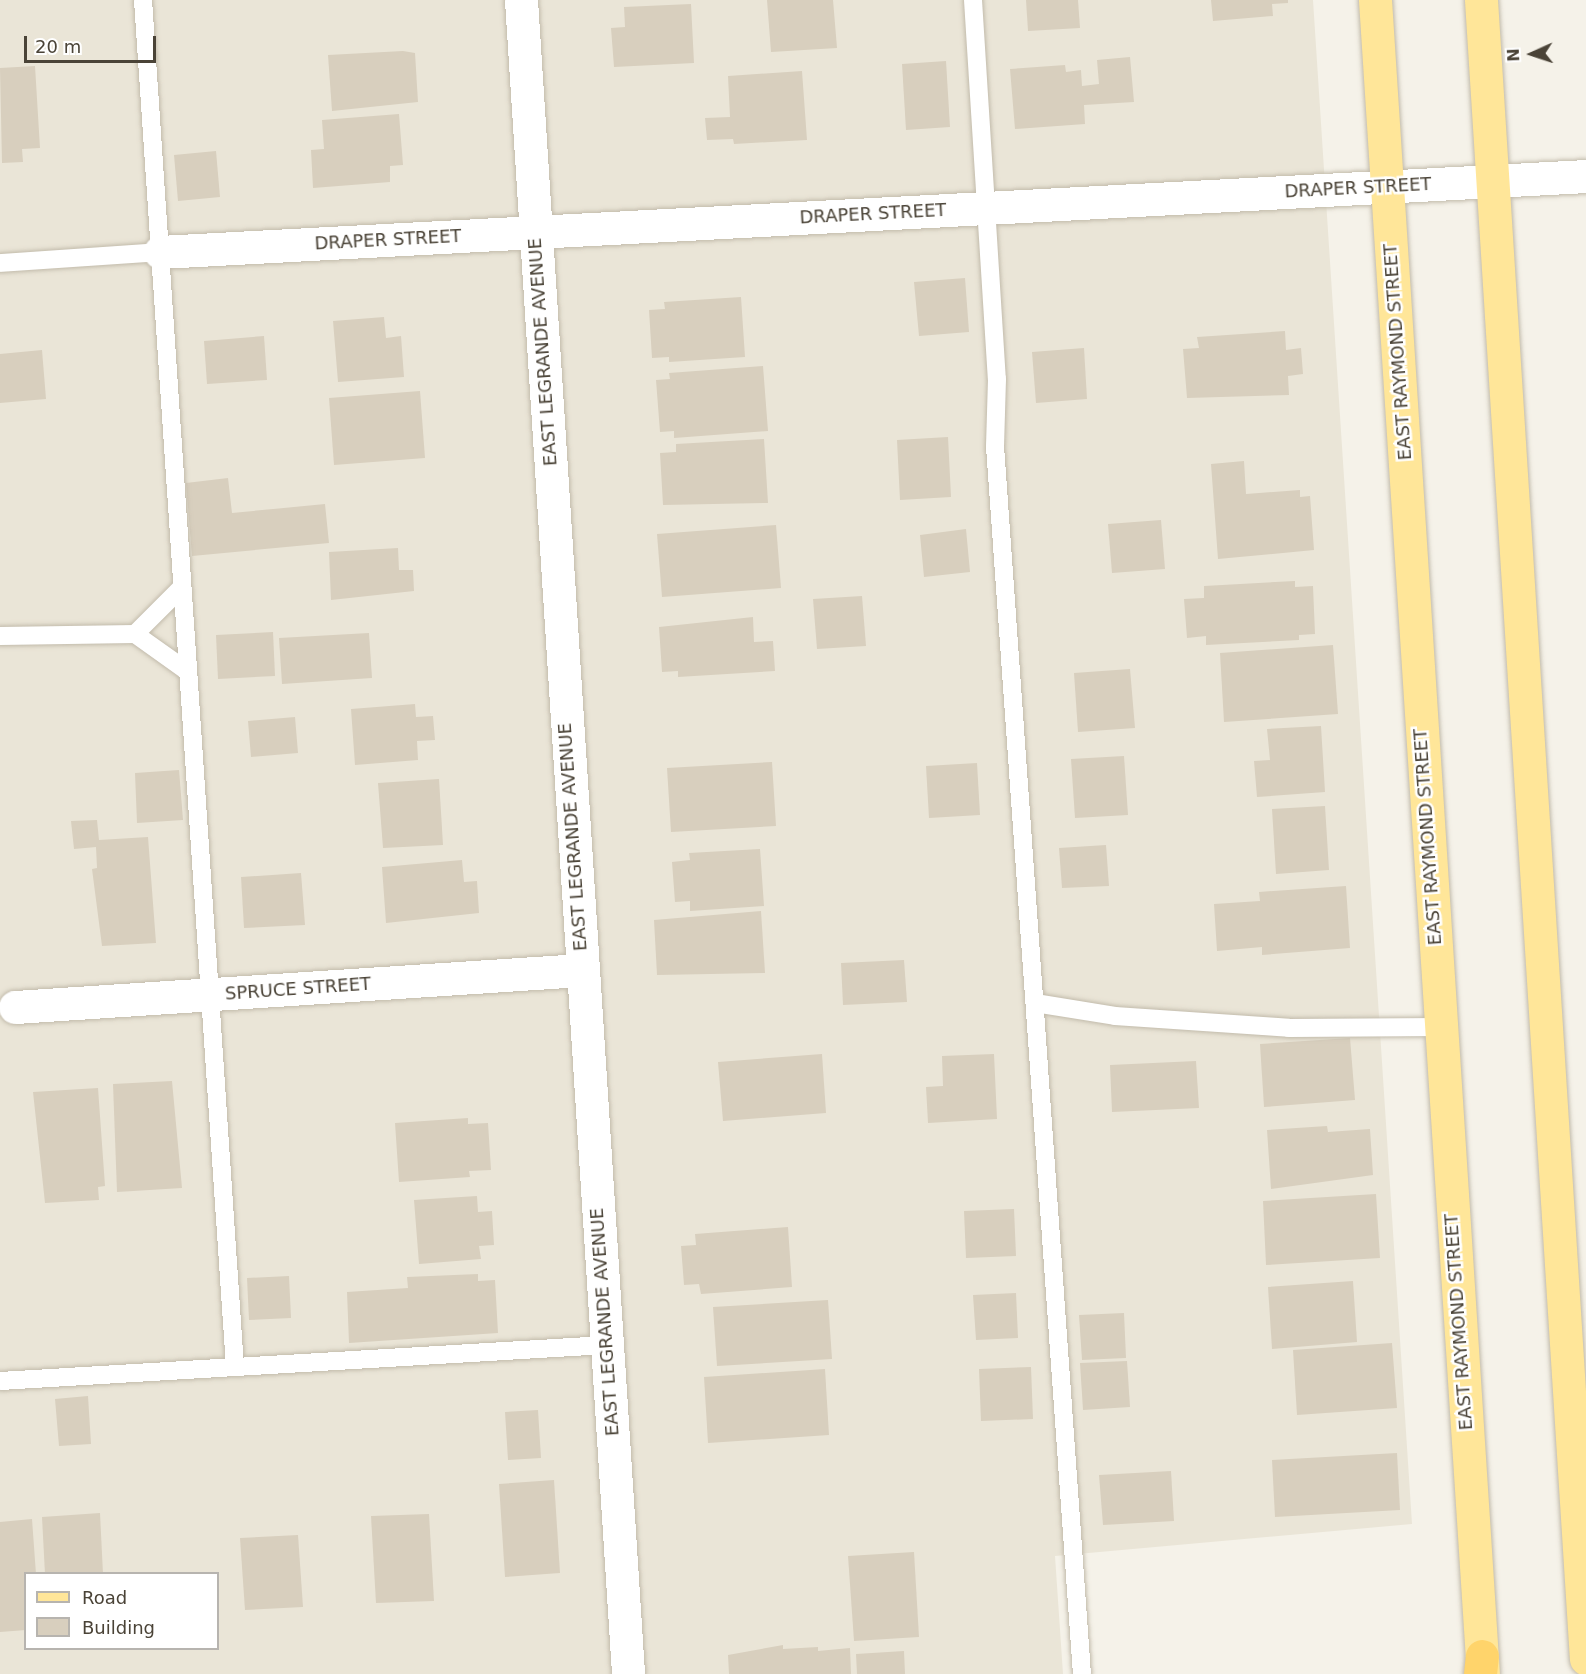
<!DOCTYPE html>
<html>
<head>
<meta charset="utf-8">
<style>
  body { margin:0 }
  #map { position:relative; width:1586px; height:1674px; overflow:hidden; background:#f5f2e9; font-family:"DejaVu Sans",sans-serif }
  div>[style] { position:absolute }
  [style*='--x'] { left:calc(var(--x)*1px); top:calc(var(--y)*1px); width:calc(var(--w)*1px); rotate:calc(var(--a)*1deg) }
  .residential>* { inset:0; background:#eae5d7 }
  .building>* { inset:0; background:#d8cfbe }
  .roads { filter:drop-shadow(0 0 2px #c2bbab) drop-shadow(0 0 2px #c2bbab) }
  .service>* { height:18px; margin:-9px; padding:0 9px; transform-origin:9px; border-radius:9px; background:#fff }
  .minor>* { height:33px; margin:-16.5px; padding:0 16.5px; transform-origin:16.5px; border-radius:16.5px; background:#fff }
  .primary>* { height:33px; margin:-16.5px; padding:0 16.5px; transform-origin:16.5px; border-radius:16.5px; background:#ffe699 }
  .motorway>* { height:33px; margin:-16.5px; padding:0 16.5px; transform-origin:16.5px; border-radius:16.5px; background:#ffd46b }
  span { translate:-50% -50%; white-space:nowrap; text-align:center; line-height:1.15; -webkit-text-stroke:5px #fff; paint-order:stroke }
  .street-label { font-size:18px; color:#4a4337 }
  .legend { position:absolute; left:24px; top:1572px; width:195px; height:78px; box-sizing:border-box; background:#fff; border:2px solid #b7b4af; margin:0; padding:8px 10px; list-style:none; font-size:18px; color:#4a4337 }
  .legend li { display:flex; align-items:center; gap:12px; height:30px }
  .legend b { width:30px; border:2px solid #b7b4af }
  .north { position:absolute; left:1502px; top:24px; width:60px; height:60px; -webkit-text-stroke:4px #fff; paint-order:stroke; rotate:267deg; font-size:16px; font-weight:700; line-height:24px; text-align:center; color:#4a4337 }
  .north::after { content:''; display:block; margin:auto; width:21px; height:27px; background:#4a4337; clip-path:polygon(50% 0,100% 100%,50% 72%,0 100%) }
  .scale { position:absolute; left:24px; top:36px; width:132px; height:27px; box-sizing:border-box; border:3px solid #4a4337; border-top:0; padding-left:8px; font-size:18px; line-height:21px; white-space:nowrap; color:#4a4337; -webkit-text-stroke:4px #fff; paint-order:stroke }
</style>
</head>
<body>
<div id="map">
  <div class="residential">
    <div style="clip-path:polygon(evenodd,0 0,1313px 0,1412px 1524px,1055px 1556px,1063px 1674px,0 1674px,0 0,26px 1574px,218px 1574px,218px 1648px,26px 1648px,26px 1574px)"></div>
  </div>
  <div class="building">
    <div style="clip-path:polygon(767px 0,833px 0,837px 48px,771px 52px)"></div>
    <div style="clip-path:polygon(1026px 0,1078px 0,1080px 28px,1028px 31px)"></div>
    <div style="clip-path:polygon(1211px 0,1288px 0,1288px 3px,1272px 4px,1273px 16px,1213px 21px)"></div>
    <div style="clip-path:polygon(691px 4px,694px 63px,614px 67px,611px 28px,625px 27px,624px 7px)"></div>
    <div style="clip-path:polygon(403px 51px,415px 53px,418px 102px,332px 111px,328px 55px)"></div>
    <div style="clip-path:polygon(1130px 57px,1134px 102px,1084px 105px,1085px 124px,1015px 129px,1010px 69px,1065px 65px,1066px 72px,1081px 70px,1082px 86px,1099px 84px,1097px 60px)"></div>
    <div style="clip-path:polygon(946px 61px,950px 127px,906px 130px,902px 64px)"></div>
    <div style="clip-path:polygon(35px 66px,40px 148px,22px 149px,23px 162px,2px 163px,0 68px)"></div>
    <div style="clip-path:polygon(802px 71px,807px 140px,734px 144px,733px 139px,707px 140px,705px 118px,730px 117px,728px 76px)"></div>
    <div style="clip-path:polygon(399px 114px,403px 165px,390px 166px,390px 182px,313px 188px,311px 150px,324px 149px,322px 120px)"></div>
    <div style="clip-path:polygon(216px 151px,220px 197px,178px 201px,174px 155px)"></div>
    <div style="clip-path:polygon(965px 278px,969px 332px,919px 336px,914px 282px)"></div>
    <div style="clip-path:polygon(741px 297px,745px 357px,669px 362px,669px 357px,652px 358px,649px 310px,665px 309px,664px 302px)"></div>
    <div style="clip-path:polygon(384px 317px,386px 338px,401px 336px,404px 377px,338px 382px,333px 321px)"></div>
    <div style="clip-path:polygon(1285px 331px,1286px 350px,1301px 348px,1303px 374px,1288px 376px,1289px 395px,1187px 398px,1183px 349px,1199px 348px,1197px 337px)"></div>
    <div style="clip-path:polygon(264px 336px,267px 380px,207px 384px,204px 341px)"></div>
    <div style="clip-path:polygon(1084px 348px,1087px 399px,1036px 403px,1032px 352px)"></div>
    <div style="clip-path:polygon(42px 350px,46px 399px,0 403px,0 354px)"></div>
    <div style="clip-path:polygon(763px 366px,768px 431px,674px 438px,674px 431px,660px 432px,656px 380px,670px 379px,669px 373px)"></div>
    <div style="clip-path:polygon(420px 391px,425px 458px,334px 465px,329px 398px)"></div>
    <div style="clip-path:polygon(948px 437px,951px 497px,900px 500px,897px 440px)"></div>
    <div style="clip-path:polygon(764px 439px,768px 503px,663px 505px,660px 453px,676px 452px,676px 444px)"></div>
    <div style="clip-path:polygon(1244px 461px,1246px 494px,1300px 490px,1300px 497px,1310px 496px,1314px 550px,1218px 559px,1211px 464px)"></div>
    <div style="clip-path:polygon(228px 478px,232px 513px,325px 504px,329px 543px,192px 556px,186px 483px)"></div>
    <div style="clip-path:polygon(1161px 520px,1165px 569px,1112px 573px,1108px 524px)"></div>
    <div style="clip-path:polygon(776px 525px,781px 588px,662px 597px,657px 534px)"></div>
    <div style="clip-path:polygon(966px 529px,970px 572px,924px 577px,920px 535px)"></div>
    <div style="clip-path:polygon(398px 548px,399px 570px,413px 570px,414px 591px,331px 600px,329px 552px)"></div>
    <div style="clip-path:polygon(1295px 581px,1295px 587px,1313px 586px,1315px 634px,1299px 635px,1299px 640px,1206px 645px,1206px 636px,1187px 638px,1184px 599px,1204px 598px,1204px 586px)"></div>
    <div style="clip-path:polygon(862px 596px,866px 646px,817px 649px,813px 599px)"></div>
    <div style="clip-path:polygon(753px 617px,754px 642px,773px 641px,775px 671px,678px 677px,678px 671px,662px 672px,659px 627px)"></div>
    <div style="clip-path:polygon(273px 632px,275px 676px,218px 679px,216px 635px)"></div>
    <div style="clip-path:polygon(369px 633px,372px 678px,282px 684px,279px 638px)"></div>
    <div style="clip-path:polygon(1333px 645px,1338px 714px,1224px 722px,1220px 653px)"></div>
    <div style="clip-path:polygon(1130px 669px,1135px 728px,1078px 732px,1074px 673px)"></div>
    <div style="clip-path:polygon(415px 704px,416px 717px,433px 716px,435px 740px,417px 741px,418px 760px,355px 765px,351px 709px)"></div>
    <div style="clip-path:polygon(295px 717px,298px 753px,251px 757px,248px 721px)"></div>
    <div style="clip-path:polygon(1321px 726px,1325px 792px,1257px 797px,1254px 761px,1270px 760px,1267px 729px)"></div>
    <div style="clip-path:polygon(1124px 756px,1128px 815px,1075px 818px,1071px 759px)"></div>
    <div style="clip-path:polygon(772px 762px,776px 826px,671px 832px,667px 768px)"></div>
    <div style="clip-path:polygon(977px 763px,980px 815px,929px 818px,926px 766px)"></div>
    <div style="clip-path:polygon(179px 770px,183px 820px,137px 823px,135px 773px)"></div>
    <div style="clip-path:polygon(439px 779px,443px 845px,383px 848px,378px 783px)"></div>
    <div style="clip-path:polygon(1325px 806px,1329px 870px,1276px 874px,1272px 809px)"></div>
    <div style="clip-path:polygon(97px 820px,99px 840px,148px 837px,156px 943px,102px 946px,92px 869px,97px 868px,96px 847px,74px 849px,71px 821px)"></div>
    <div style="clip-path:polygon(1106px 845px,1109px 886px,1062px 888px,1059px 848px)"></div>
    <div style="clip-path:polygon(760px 849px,764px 906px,690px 911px,690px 901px,675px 902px,672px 862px,690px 860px,689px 853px)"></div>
    <div style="clip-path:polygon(462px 860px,464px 882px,477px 881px,479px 913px,386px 923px,382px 867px)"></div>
    <div style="clip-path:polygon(301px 873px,305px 925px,244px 928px,241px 877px)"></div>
    <div style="clip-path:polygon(1346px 886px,1350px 948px,1262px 955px,1262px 947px,1217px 951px,1214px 904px,1260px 901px,1259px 892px)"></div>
    <div style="clip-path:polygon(761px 911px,765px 973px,657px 975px,654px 920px)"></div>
    <div style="clip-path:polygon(904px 960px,907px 1002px,843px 1005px,841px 963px)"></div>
    <div style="clip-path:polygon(1350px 1038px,1355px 1100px,1264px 1107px,1260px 1044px)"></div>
    <div style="clip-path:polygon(822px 1054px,826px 1113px,723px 1121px,718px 1062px)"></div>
    <div style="clip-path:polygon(994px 1054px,997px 1119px,928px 1123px,926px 1087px,943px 1086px,942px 1056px)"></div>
    <div style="clip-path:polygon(1196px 1061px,1199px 1108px,1112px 1112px,1110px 1065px)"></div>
    <div style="clip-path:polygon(172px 1081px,182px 1188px,117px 1192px,113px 1084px)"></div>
    <div style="clip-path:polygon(98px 1088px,105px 1186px,98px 1187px,99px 1200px,45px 1203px,33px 1092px)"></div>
    <div style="clip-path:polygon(468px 1118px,468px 1124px,488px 1123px,491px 1170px,469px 1171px,470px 1177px,399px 1182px,395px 1123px)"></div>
    <div style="clip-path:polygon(1327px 1126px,1328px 1132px,1370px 1129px,1373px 1175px,1271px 1189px,1267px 1130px)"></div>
    <div style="clip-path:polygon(1376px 1194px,1380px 1258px,1266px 1265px,1263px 1201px)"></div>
    <div style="clip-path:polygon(477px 1196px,478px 1212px,492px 1211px,494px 1245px,479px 1246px,481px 1259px,419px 1264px,414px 1200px)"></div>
    <div style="clip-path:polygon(1014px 1209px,1016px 1256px,966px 1258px,964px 1211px)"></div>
    <div style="clip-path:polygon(788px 1227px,792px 1287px,701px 1294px,699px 1284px,684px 1285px,681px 1246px,696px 1245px,695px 1234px)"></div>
    <div style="clip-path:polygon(478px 1274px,478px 1281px,495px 1280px,498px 1333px,349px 1343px,347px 1292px,408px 1288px,407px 1277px)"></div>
    <div style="clip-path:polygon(289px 1276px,291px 1318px,249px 1320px,247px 1278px)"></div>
    <div style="clip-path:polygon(1353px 1281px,1357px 1342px,1272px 1349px,1268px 1287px)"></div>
    <div style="clip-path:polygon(1016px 1293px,1018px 1338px,976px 1340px,973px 1295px)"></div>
    <div style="clip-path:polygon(828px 1300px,832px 1359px,717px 1366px,713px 1307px)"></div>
    <div style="clip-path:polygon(1124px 1313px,1126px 1358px,1082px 1360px,1079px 1315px)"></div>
    <div style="clip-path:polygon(1392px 1343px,1397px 1408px,1297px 1415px,1293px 1350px)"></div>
    <div style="clip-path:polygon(1127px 1361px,1130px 1407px,1083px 1410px,1080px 1363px)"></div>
    <div style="clip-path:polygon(1031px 1367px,1033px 1419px,981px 1421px,979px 1369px)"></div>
    <div style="clip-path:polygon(825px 1369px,829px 1435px,708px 1443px,704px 1377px)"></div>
    <div style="clip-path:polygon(88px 1396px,91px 1444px,59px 1446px,55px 1399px)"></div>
    <div style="clip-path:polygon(538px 1410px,541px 1458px,508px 1460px,505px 1412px)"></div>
    <div style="clip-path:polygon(1397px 1453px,1400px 1510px,1275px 1517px,1272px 1460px)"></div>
    <div style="clip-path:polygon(1171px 1471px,1174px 1521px,1103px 1525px,1099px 1475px)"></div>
    <div style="clip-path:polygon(554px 1480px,560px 1573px,505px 1577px,499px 1484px)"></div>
    <div style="clip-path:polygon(100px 1513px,103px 1574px,45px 1574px,42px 1517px)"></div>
    <div style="clip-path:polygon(429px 1514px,434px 1601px,376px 1603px,371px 1516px)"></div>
    <div style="clip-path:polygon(32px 1519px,36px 1574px,26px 1574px,26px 1630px,0 1632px,0 1522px)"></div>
    <div style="clip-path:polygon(298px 1535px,303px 1607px,245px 1610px,240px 1538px)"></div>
    <div style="clip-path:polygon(914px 1552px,919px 1637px,854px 1641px,848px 1556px)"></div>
    <div style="clip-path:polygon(783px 1645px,783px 1649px,818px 1647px,818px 1651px,850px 1648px,851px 1674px,729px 1674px,728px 1655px)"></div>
    <div style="clip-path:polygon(904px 1651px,905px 1674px,857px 1674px,856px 1654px)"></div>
  </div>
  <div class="roads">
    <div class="service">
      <div style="--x:143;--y:0;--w:1370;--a:86.15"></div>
      <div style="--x:973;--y:0;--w:380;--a:86.4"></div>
      <div style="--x:997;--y:379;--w:67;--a:91.7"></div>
      <div style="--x:995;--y:446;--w:1231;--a:85.95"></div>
      <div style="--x:0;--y:263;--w:160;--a:-3.9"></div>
      <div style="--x:135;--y:634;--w:66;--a:-45"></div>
      <div style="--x:0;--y:636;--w:135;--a:-0.8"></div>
      <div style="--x:135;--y:634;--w:64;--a:35.4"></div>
      <div style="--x:1035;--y:1003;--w:81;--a:9.2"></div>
      <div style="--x:1115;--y:1016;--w:174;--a:3.9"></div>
      <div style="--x:1289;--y:1028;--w:151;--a:-0.4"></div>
      <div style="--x:0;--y:1381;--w:607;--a:-3.4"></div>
    </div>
    <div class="minor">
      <div style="--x:521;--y:0;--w:1677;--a:86.34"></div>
      <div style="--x:160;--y:252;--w:1428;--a:-3.05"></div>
      <div style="--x:15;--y:1007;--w:567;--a:-3.74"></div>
    </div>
    <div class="primary">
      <div style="--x:1375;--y:0;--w:1677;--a:86.31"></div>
      <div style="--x:1481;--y:0;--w:1662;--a:86.38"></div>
    </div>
    <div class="motorway">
      <div style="--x:1480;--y:1674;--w:18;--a:-84"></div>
    </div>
  </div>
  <div class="street-label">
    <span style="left:1358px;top:188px;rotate:-3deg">DRAPER STREET</span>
    <span style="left:873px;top:214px;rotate:-3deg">DRAPER STREET</span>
    <span style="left:388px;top:240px;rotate:-3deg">DRAPER STREET</span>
    <span style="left:543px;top:352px;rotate:-94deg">EAST LEGRANDE AVENUE</span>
    <span style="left:1398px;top:352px;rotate:-94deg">EAST RAYMOND STREET</span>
    <span style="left:573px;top:837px;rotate:-94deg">EAST LEGRANDE AVENUE</span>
    <span style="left:1428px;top:837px;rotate:-94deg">EAST RAYMOND STREET</span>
    <span style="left:298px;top:989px;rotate:-4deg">SPRUCE STREET</span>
    <span style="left:605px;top:1322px;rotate:-94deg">EAST LEGRANDE AVENUE</span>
    <span style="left:1459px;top:1322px;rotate:-94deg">EAST RAYMOND STREET</span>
  </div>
  <ul class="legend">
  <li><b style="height:8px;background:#ffe699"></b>Road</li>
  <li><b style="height:16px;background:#d8cfbe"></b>Building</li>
  </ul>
  <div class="north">N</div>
  <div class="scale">20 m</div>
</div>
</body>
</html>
